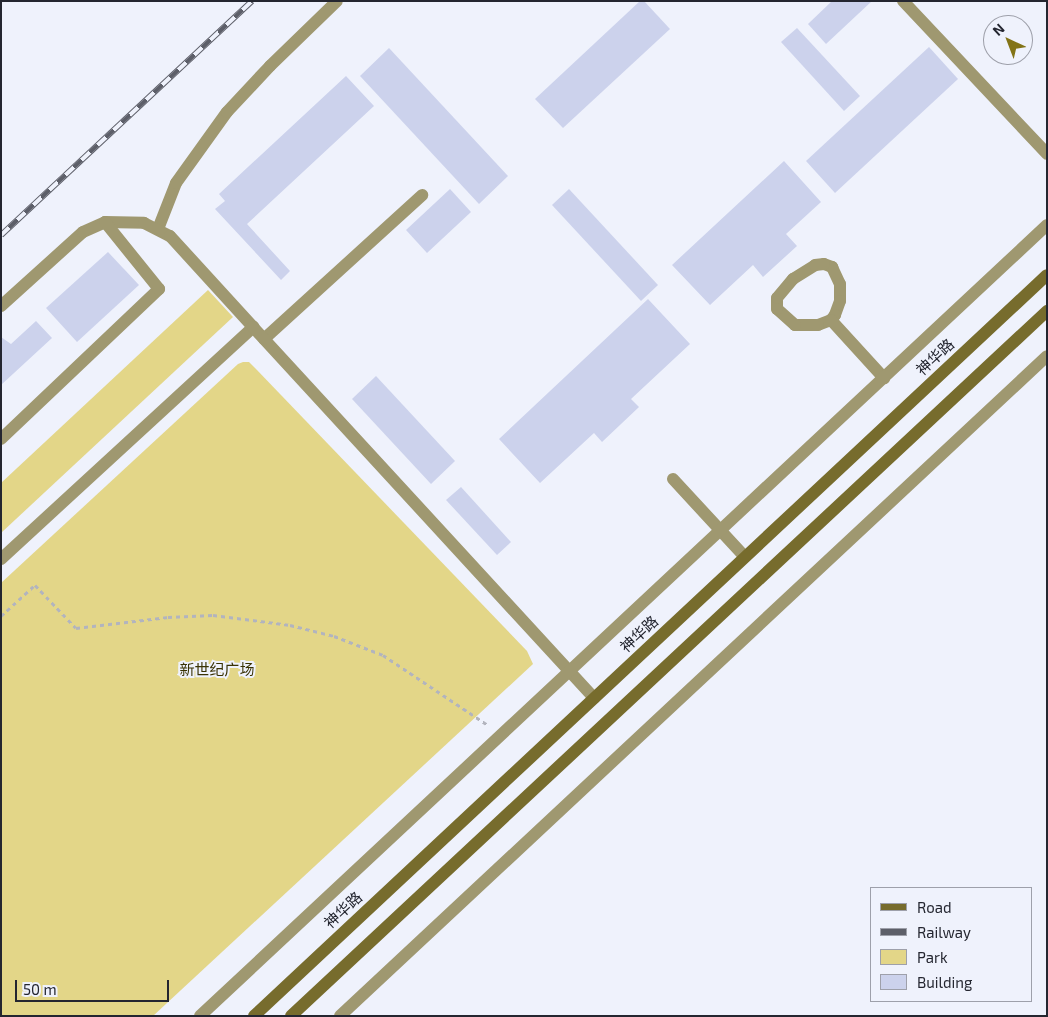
<!DOCTYPE html>
<html>
<head>
<meta charset="utf-8">
<style>
  body { margin:0 }
  #map { position:relative; width:1048px; height:1017px; overflow:hidden; background:#eff2fc; font-family:"Exo 2","Noto Sans SC",sans-serif }
  div>[style] { position:absolute }
  [style*='--x'] { left:calc(var(--x)*1px); top:calc(var(--y)*1px); width:calc(var(--w)*1px); rotate:calc(var(--a)*1deg) }
  .green>* { inset:0; background:#e3d688 }
  .building>* { inset:0; background:#ccd2ec }
  .path>* { height:3px; margin-top:-1.5px; transform-origin:0; background:repeating-linear-gradient(90deg,#b2b4be 0 4px,transparent 0 8px) }
  .service>* { height:12px; margin:-6px; padding:0 6px; transform-origin:6px; border-radius:6px; background:#9f9870 }
  .minor>* { height:12px; margin:-6px; padding:0 6px; transform-origin:6px; border-radius:6px; background:#9f9870 }
  .secondary>* { height:12px; margin:-6px; padding:0 6px; transform-origin:6px; border-radius:6px; background:#776c2d }
  .rail>* { height:5.5px; margin-top:-2.75px; transform-origin:0; background:repeating-linear-gradient(90deg,#eff2fc 0 11px,#5d5f69 0 22px); box-sizing:border-box; border-block:1px solid #5d5f69 }
  span { translate:-50% -50%; white-space:nowrap; text-align:center; line-height:1.15; -webkit-text-stroke:4px #eff2fc; paint-order:stroke }
  .street-label { font-size:15px; color:#242630 }
  .park-label { font-size:15px; color:#393204 }
  .frame { position:absolute; inset:0; border:2px solid #242630; pointer-events:none }
  .legend { position:absolute; left:870px; top:887px; width:162px; height:115px; box-sizing:border-box; background:#eff2fc; border:1px solid #9ea0aa; margin:0; padding:6px 9px; list-style:none; font-size:15px; color:#242630 }
  .legend li { display:flex; align-items:center; gap:10px; height:25px }
  .legend b { width:25px; border:1px solid #9ea0aa }
  .north { position:absolute; left:983px; top:15px; width:50px; height:50px; box-sizing:border-box; background:#eff2fc; border:1px solid #9ea0aa; border-radius:50%; rotate:317deg; font-size:14px; font-weight:700; line-height:20px; text-align:center; color:#242630 }
  .north::after { content:''; display:block; margin:auto; width:18px; height:22px; background:#837417; clip-path:polygon(50% 0,100% 100%,50% 72%,0 100%) }
  .scale { position:absolute; left:15px; top:980px; width:154px; height:22px; box-sizing:border-box; border:2px solid #242630; border-top:0; padding-left:6px; font-size:15px; line-height:18px; white-space:nowrap; color:#242630; -webkit-text-stroke:4px #eff2fc; paint-order:stroke }
</style>
</head>
<body>
<div id="map">
  <div class="green">
    <div style="clip-path:polygon(208px 290px,233px 317px,1px 533px,1px 483px)"></div>
    <div style="clip-path:polygon(243px 362px,249px 362px,256px 369px,527px 651px,533px 664px,153px 1016px,1px 1016px,1px 583px,238px 364px)"></div>
  </div>
  <div class="building">
    <div style="clip-path:polygon(640px 1px,644px 1px,670px 29px,563px 128px,535px 99px)"></div>
    <div style="clip-path:polygon(832px 1px,872px 1px,826px 44px,808px 24px)"></div>
    <div style="clip-path:polygon(797px 28px,860px 96px,844px 111px,781px 42px)"></div>
    <div style="clip-path:polygon(929px 47px,958px 79px,835px 193px,806px 161px)"></div>
    <div style="clip-path:polygon(389px 48px,508px 176px,479px 204px,360px 76px)"></div>
    <div style="clip-path:polygon(346px 76px,374px 106px,247px 224px,290px 271px,281px 280px,215px 209px,225px 201px,219px 194px)"></div>
    <div style="clip-path:polygon(784px 161px,821px 202px,786px 234px,797px 246px,763px 277px,753px 265px,710px 305px,672px 265px)"></div>
    <div style="clip-path:polygon(450px 189px,471px 212px,427px 253px,406px 230px)"></div>
    <div style="clip-path:polygon(569px 189px,658px 285px,641px 301px,552px 205px)"></div>
    <div style="clip-path:polygon(108px 252px,139px 285px,77px 342px,46px 308px)"></div>
    <div style="clip-path:polygon(648px 299px,690px 344px,631px 399px,639px 407px,602px 442px,594px 433px,540px 483px,499px 439px)"></div>
    <div style="clip-path:polygon(36px 321px,52px 338px,1px 385px,1px 337px,11px 344px)"></div>
    <div style="clip-path:polygon(376px 376px,455px 461px,431px 484px,352px 399px)"></div>
    <div style="clip-path:polygon(461px 487px,511px 542px,497px 555px,446px 500px)"></div>
  </div>
  <div class="path">
    <div style="--x:1;--y:616;--w:46;--a:-42.4"></div>
    <div style="--x:35;--y:585;--w:59;--a:46.4"></div>
    <div style="--x:76;--y:628;--w:93;--a:-6.8"></div>
    <div style="--x:168;--y:617;--w:45;--a:-2.5"></div>
    <div style="--x:213;--y:615;--w:78;--a:7.4"></div>
    <div style="--x:290;--y:625;--w:45;--a:14"></div>
    <div style="--x:334;--y:636;--w:53;--a:21.2"></div>
    <div style="--x:383;--y:655;--w:126;--a:33.7"></div>
  </div>
  <div class="service">
    <div style="--x:158;--y:229;--w:49;--a:-68.6"></div>
    <div style="--x:176;--y:183;--w:87;--a:-54.3"></div>
    <div style="--x:227;--y:112;--w:63;--a:-46.9"></div>
    <div style="--x:270;--y:66;--w:93;--a:-44.1"></div>
    <div style="--x:824;--y:264;--w:9;--a:21"></div>
    <div style="--x:832;--y:267;--w:19;--a:65"></div>
    <div style="--x:840;--y:284;--w:17;--a:90"></div>
    <div style="--x:840;--y:301;--w:15;--a:110"></div>
    <div style="--x:835;--y:315;--w:6;--a:129"></div>
    <div style="--x:831;--y:320;--w:14;--a:159"></div>
    <div style="--x:818;--y:325;--w:23;--a:180"></div>
    <div style="--x:795;--y:325;--w:24;--a:-138"></div>
    <div style="--x:777;--y:309;--w:11;--a:-90"></div>
    <div style="--x:777;--y:298;--w:25;--a:-50"></div>
    <div style="--x:793;--y:279;--w:26;--a:-32"></div>
    <div style="--x:815;--y:265;--w:9;--a:-6"></div>
    <div style="--x:1;--y:306;--w:110;--a:-42.1"></div>
    <div style="--x:83;--y:232;--w:24;--a:-24"></div>
    <div style="--x:105;--y:222;--w:39;--a:1"></div>
    <div style="--x:144;--y:223;--w:29;--a:27"></div>
    <div style="--x:170;--y:236;--w:123;--a:47.6"></div>
    <div style="--x:831;--y:320;--w:79;--a:47.6"></div>
    <div style="--x:264;--y:339;--w:214;--a:-42.3"></div>
    <div style="--x:1;--y:439;--w:218;--a:-43.5"></div>
    <div style="--x:159;--y:289;--w:86;--a:-128.9"></div>
    <div style="--x:673;--y:479;--w:106;--a:47.3"></div>
  </div>
  <div class="minor">
    <div style="--x:903;--y:1;--w:210;--a:46.7"></div>
    <div style="--x:1;--y:559;--w:343;--a:-42.6"></div>
    <div style="--x:253;--y:327;--w:504;--a:47.41"></div>
    <div style="--x:200;--y:1016;--w:1159;--a:-43.04"></div>
    <div style="--x:340;--y:1016;--w:967;--a:-43.03"></div>
  </div>
  <div class="secondary">
    <div style="--x:254;--y:1016;--w:1085;--a:-43.06"></div>
    <div style="--x:291;--y:1016;--w:1034;--a:-43"></div>
  </div>
  <div class="rail">
    <div style="--x:1;--y:235;--w:343;--a:-43"></div>
  </div>
  <div class="street-label">
    <span style="left:935px;top:357px;rotate:-43deg">神华路</span>
    <span style="left:639px;top:634px;rotate:-43deg">神华路</span>
    <span style="left:343px;top:910px;rotate:-43deg">神华路</span>
  </div>
  <div class="park-label">
    <span style="left:217px;top:670px">新世纪广场</span>
  </div>
  <div class="frame"></div>
  <ul class="legend">
  <li><b style="height:6px;background:#776c2d"></b>Road</li>
  <li><b style="height:6px;background:#5d5f69"></b>Railway</li>
  <li><b style="height:14px;background:#e3d688"></b>Park</li>
  <li><b style="height:14px;background:#ccd2ec"></b>Building</li>
  </ul>
  <div class="north">N</div>
  <div class="scale">50 m</div>
</div>
</body>
</html>
